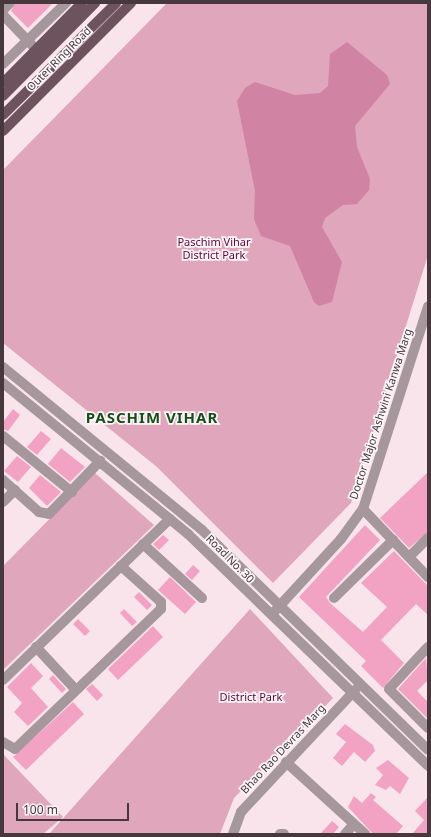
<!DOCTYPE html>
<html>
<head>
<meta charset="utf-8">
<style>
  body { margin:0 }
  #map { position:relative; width:431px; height:837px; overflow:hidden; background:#fae4ec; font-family:"Noto Sans",sans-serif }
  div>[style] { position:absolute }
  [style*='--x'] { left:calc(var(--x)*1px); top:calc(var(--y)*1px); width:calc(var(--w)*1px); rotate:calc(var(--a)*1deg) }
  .green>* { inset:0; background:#dfa6bc }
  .water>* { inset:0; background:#d083a3 }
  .building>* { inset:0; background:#f2a2c2 }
  .minor>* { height:10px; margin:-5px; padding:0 5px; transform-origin:5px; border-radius:5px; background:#a6979c }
  .major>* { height:10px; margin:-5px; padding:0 5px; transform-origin:5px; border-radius:5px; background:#6d535d }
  span { translate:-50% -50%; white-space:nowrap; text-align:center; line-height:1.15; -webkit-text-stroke:3.5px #fdf6f8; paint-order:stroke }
  .street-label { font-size:11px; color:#46383d }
  .park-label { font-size:11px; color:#5f0037 }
  .district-label { font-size:15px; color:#174d19; font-weight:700; letter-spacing:1px }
  .frame { position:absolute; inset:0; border:4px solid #46383d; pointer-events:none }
  .scale { position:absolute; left:16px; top:803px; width:113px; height:18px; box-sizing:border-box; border:2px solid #46383d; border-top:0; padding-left:5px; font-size:12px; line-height:14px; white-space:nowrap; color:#46383d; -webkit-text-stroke:3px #fdf6f8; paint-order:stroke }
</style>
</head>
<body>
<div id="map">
  <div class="green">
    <div style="clip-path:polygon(167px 3px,428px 3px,428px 255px,351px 503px,273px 583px,157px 467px,3px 343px,3px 170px)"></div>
    <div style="clip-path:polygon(95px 473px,154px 525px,3px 670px,3px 566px)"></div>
    <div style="clip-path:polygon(250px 609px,333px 698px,234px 798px,220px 834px,49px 834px)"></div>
    <div style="clip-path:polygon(3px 754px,63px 817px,43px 834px,3px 834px)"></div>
  </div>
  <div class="water">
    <div style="clip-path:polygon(347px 42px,387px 75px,390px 84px,355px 126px,357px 147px,370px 179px,369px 190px,357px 204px,343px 205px,325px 218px,322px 227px,342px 262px,332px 302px,319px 306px,314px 302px,290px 246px,261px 236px,254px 219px,255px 191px,237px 101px,245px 88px,255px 82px,295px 95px,320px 93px,328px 86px,330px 54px)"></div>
  </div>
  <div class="building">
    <div style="clip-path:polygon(16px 3px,53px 3px,28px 28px,11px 11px)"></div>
    <div style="clip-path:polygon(13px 409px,20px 415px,8px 431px,3px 429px,3px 422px)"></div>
    <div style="clip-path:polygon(41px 431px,51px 439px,37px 455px,27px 447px)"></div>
    <div style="clip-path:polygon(61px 448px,85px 467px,70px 482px,48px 464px)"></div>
    <div style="clip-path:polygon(17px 456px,31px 467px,18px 482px,4px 471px)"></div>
    <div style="clip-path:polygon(428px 472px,428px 532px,409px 548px,380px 518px)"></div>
    <div style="clip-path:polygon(40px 475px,61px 492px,47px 506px,29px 488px)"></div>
    <div style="clip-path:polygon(365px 525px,380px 540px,326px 597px,330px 603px,363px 632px,387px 607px,361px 583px,394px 551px,428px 586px,428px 615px,416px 604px,381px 640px,404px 663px,383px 688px,361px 666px,366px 661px,299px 597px)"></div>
    <div style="clip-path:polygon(163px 535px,169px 540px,159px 550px,153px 544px)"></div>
    <div style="clip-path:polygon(193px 565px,200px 571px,192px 580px,185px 574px)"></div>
    <div style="clip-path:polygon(170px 577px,196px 602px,185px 614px,158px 590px)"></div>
    <div style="clip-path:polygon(139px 592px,152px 605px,147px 610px,134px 597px)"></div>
    <div style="clip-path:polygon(124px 609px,137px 622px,132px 626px,120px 613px)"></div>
    <div style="clip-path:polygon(78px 619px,90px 631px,85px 636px,73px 624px)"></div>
    <div style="clip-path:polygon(153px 626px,163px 637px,118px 680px,108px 669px)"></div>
    <div style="clip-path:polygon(426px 658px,428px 680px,417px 691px,428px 702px,428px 719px,398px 689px)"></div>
    <div style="clip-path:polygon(31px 663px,43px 676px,31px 688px,48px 707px,28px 726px,14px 712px,22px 703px,7px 687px)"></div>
    <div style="clip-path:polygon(53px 675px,66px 689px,62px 693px,49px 679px)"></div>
    <div style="clip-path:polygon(92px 684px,103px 695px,97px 701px,86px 689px)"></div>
    <div style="clip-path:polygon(73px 702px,84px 714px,26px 770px,13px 757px)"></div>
    <div style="clip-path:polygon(345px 724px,373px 745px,375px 751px,365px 762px,354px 752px,342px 766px,333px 758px,346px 742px,336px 734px)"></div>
    <div style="clip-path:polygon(388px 760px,409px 778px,400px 794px,390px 786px,386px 790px,375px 785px,383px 775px,376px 768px)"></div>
    <div style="clip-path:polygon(371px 793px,376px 797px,373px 800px,403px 826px,396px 834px,373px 834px,348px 807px,354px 796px,362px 803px)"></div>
    <div style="clip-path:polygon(428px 797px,428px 834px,412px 834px,424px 820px,415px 811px)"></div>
    <div style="clip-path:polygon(332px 821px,339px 827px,333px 834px,320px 834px)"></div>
  </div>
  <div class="minor">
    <div style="--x:3;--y:10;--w:10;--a:-45"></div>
    <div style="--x:3;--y:15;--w:42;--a:46"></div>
    <div style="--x:3;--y:64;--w:88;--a:-44.1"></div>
    <div style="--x:3;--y:367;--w:257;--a:39.3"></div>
    <div style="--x:202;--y:530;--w:315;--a:44.2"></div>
    <div style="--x:3;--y:383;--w:239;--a:39.2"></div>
    <div style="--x:188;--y:534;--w:334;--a:44"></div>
    <div style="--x:3;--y:436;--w:89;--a:39.1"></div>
    <div style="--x:3;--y:480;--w:48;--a:41.6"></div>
    <div style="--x:39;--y:512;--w:10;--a:11"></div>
    <div style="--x:49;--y:514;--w:74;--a:-46.1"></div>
    <div style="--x:3;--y:502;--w:17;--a:-45"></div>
    <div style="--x:363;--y:509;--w:94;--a:46.3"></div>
    <div style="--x:143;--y:544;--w:80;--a:42.5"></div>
    <div style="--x:409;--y:557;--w:27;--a:-45"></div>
    <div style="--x:334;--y:598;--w:83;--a:-44.5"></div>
    <div style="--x:274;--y:612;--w:99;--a:-47.5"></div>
    <div style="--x:341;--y:539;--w:37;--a:-54"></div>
    <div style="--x:363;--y:509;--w:213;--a:-72.2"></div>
    <div style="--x:36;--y:647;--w:57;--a:47.1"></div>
    <div style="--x:428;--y:647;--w:57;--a:132.9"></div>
    <div style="--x:389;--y:689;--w:55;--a:45"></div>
    <div style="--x:3;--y:680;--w:232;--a:-44"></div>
    <div style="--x:3;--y:742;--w:14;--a:30"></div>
    <div style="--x:15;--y:749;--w:202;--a:-43.8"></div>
    <div style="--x:161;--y:609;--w:7;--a:-90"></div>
    <div style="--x:161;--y:602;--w:54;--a:-138"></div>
    <div style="--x:286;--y:762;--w:107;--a:42.3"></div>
    <div style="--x:233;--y:834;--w:23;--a:-70"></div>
    <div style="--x:241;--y:812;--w:168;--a:-46.9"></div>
    <div style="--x:280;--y:834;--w:4;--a:0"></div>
    <div style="--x:345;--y:834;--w:13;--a:-48"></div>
  </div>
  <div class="major">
    <div style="--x:3;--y:83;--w:112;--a:-45.4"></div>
    <div style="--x:3;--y:96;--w:131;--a:-45.3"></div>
    <div style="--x:3;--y:115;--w:159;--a:-44.7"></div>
    <div style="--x:3;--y:131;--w:181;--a:-45"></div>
  </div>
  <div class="street-label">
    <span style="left:59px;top:59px;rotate:-45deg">Outer Ring Road</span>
    <span style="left:381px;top:414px;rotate:-72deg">Doctor Major Ashwini Kanwa Marg</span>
    <span style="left:230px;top:559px;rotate:45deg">Road No. 30</span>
    <span style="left:283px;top:749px;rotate:-47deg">Bhao Rao Devras Marg</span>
  </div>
  <div class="park-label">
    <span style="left:214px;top:249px">Paschim Vihar<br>District Park</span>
    <span style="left:251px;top:697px">District Park</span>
  </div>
  <div class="district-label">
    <span style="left:152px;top:418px">PASCHIM VIHAR</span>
  </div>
  <div class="frame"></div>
  <div class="scale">100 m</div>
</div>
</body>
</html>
